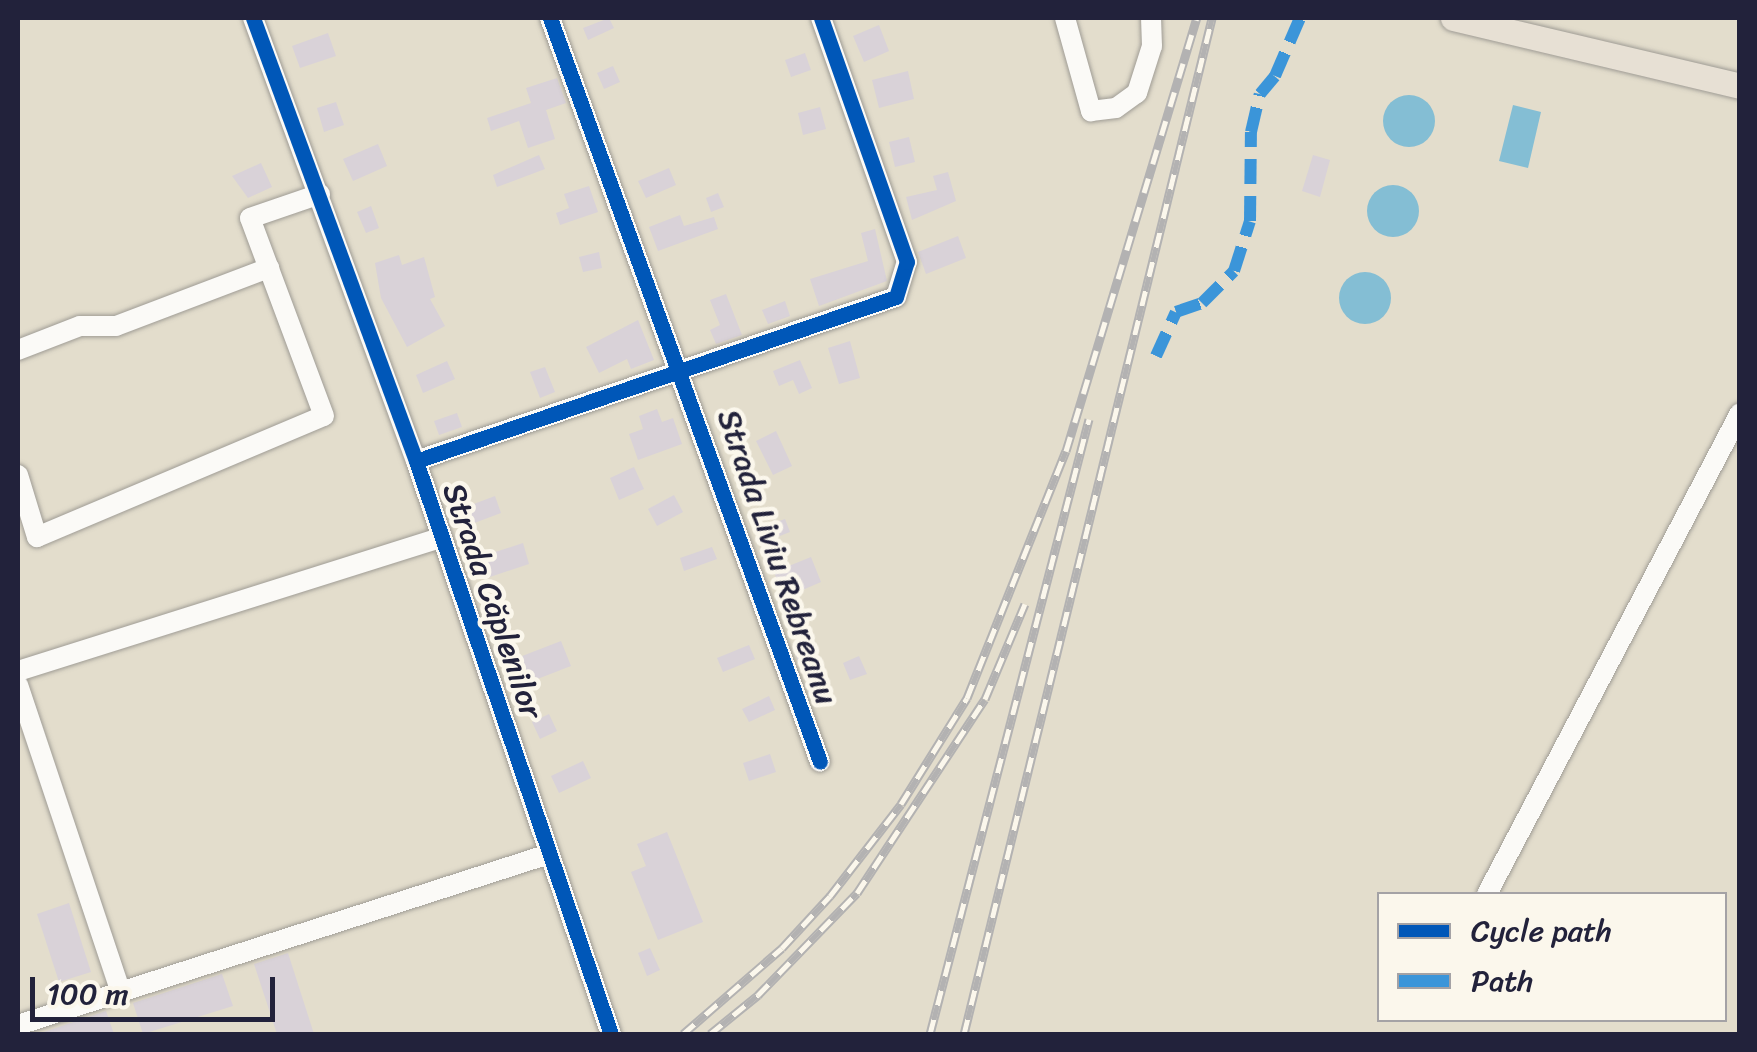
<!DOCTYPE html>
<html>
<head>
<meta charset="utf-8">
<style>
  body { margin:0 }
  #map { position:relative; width:1757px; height:1052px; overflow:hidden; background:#e3ddcc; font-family:Sriracha,sans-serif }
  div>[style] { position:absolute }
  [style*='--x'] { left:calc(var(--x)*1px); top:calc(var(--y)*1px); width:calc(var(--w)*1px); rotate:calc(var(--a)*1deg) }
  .water>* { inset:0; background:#84bed4 }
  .round { border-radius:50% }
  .building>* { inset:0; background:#d9d2d8 }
  .roads { filter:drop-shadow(0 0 2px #9f9c95) drop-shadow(0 0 2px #9f9c95) }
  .minor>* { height:20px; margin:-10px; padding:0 10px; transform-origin:10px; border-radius:10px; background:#fbfaf7 }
  .major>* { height:25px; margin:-12.5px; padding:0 12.5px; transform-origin:12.5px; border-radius:12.5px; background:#e7e0d4 }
  .rail>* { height:9px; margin-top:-4.5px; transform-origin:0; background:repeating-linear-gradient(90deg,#fbf7ec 0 15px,#b3b2b2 0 30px); box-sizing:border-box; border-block:2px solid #b3b2b2 }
  .quiet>* { height:12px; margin-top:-6px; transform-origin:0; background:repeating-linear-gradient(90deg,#3b95d9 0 25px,transparent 0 37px) }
  .cycleway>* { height:15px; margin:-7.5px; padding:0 7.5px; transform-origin:7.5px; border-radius:7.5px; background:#0057b8 }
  span { translate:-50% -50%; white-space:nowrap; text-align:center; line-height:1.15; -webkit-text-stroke:9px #fbf7ec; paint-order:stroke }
  .street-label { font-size:32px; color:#22223b }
  .frame { position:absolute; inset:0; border:20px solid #22223b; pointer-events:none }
  .legend { position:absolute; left:1377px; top:892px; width:350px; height:130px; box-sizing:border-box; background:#fbf7ec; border:2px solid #a4a2a5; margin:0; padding:12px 18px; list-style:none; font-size:30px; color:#22223b }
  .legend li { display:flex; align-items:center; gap:20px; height:50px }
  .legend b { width:50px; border:2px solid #a4a2a5 }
  .scale { position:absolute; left:30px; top:977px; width:245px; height:45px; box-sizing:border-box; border:5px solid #22223b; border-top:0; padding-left:12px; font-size:30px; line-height:35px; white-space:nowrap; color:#22223b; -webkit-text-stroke:8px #fbf7ec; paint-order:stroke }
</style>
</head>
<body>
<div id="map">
  <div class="water">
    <div class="round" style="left:1383px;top:95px;width:52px;height:52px"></div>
    <div style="clip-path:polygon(1513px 105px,1541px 112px,1528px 168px,1499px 161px)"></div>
    <div class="round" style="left:1367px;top:185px;width:52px;height:52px"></div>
    <div class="round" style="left:1339px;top:272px;width:52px;height:52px"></div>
  </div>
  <div class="building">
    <div style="clip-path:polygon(609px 18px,614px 28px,588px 40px,583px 28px)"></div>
    <div style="clip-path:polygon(879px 25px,889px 51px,864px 62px,853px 36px)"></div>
    <div style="clip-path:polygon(328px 33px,336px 56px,300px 68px,292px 46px)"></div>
    <div style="clip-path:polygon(805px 53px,811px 70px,791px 77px,785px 60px)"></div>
    <div style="clip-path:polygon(613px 66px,620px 82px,604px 89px,597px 73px)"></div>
    <div style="clip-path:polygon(908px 71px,914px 99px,879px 108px,872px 80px)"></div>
    <div style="clip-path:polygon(557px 78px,566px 103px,546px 110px,555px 139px,528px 148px,519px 121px,491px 131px,487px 118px,531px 103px,526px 88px)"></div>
    <div style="clip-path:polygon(336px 102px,344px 125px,324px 132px,317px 108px)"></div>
    <div style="clip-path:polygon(820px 107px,826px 129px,803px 135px,798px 113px)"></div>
    <div style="clip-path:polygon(909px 137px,915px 162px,895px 167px,889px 142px)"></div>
    <div style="clip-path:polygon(378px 144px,387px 166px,353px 181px,343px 159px)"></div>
    <div style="clip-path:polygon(539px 155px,545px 169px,497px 187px,493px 175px)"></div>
    <div style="clip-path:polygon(1313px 155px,1330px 160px,1320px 197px,1302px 191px)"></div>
    <div style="clip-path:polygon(261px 163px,272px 187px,248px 198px,232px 176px)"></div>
    <div style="clip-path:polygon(669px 168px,676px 185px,646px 198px,638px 181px)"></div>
    <div style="clip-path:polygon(948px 172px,956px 201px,912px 220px,906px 197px,937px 190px,933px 176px)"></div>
    <div style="clip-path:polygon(589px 186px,598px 212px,560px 225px,556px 213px,569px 208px,564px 194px)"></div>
    <div style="clip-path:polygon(718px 193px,724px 207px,711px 212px,706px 198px)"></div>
    <div style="clip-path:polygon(371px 206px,379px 228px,366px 233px,357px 212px)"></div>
    <div style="clip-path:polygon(680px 215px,684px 226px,714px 217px,718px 229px,658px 251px,649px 227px)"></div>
    <div style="clip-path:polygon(875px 229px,887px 281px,819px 306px,810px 279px,868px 261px,861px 233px)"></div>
    <div style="clip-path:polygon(958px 236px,966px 258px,926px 274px,918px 252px)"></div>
    <div style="clip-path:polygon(599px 252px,602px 268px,583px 272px,579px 257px)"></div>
    <div style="clip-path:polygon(399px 255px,402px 265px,424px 257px,435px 297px,430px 299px,445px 326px,407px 347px,381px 298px,375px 263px)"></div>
    <div style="clip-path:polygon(726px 294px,742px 335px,716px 344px,710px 330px,720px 325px,710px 300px)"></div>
    <div style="clip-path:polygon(785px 301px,790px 316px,768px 324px,762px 310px)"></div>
    <div style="clip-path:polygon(638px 320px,654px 360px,631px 369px,627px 359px,599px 373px,586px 347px)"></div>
    <div style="clip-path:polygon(850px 341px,860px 378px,839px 384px,828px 348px)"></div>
    <div style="clip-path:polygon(800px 360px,812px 388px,799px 394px,793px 380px,779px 386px,773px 371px)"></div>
    <div style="clip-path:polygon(447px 361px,455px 379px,423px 393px,416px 375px)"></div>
    <div style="clip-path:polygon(545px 367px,555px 392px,540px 398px,530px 372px)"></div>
    <div style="clip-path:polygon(657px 409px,662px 422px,673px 418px,682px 444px,638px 460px,629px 434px,643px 429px,639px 416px)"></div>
    <div style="clip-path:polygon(457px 413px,462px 427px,439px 435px,434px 421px)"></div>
    <div style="clip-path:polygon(776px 431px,792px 466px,773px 475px,756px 441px)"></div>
    <div style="clip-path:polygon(634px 467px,644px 489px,619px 500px,610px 478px)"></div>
    <div style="clip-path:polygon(674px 495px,683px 512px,657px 526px,648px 509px)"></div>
    <div style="clip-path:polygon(495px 496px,501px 513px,469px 525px,463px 508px)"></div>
    <div style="clip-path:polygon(785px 519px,790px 532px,762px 543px,757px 529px)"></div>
    <div style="clip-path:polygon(523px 543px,529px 564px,487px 578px,480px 557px)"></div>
    <div style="clip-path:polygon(712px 547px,717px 559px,684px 571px,680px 558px)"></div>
    <div style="clip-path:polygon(811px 557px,821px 582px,784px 598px,774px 572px)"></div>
    <div style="clip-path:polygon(561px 641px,571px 666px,527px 683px,517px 658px)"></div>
    <div style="clip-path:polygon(749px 645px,755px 659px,723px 672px,717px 658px)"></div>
    <div style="clip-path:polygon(811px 646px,816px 658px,799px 664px,795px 652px)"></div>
    <div style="clip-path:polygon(859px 656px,867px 674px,850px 680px,843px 663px)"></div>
    <div style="clip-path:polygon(769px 696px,775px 710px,749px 722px,742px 709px)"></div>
    <div style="clip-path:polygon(549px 714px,557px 731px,540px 739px,532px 722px)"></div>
    <div style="clip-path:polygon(770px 754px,776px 772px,749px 781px,743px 763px)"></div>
    <div style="clip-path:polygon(583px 761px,591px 778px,559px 793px,551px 776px)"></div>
    <div style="clip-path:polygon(667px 832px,703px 922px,658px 940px,631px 872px,646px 866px,637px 844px)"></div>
    <div style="clip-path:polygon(69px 903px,91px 972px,59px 982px,37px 914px)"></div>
    <div style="clip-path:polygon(650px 948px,660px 970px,647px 976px,638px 953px)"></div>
    <div style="clip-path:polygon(288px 953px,314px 1034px,277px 1034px,254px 964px)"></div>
    <div style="clip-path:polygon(222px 974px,233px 1006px,143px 1034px,133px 1003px)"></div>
    <div style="clip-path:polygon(106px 1011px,114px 1034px,45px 1034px,44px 1032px)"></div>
  </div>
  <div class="roads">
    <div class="minor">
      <div style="--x:253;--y:18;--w:472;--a:69.8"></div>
      <div style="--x:416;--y:461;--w:605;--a:71.21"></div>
      <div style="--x:550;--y:18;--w:791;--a:70.05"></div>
      <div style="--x:1065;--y:18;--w:97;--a:74.4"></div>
      <div style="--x:1091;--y:111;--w:25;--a:-7"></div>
      <div style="--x:1116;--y:108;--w:26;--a:-36"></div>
      <div style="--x:1137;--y:93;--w:49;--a:-72.3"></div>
      <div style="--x:1152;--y:46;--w:28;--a:-92"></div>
      <div style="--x:18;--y:350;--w:66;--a:-21.2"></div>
      <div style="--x:80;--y:326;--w:36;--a:0"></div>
      <div style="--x:116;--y:326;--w:164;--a:-20.8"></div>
      <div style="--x:416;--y:461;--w:507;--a:-18.86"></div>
      <div style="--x:896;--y:297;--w:37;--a:-73"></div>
      <div style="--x:907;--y:262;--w:259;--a:-109.4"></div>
      <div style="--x:18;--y:475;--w:65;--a:73"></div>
      <div style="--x:37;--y:537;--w:311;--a:-22.9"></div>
      <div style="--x:324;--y:416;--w:211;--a:-110.5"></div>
      <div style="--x:250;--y:218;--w:74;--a:-18.9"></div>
      <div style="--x:18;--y:671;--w:442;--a:-17.5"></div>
      <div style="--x:18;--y:685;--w:321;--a:71.5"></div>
      <div style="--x:1487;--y:894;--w:543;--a:-62.26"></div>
      <div style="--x:18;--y:1025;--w:558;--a:-17.85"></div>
    </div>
    <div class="major">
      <div style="--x:1453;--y:18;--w:295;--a:13.3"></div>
    </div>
  </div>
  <div class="rail">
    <div style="--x:683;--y:1034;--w:131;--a:-41"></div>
    <div style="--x:782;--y:948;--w:71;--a:-47.3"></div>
    <div style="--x:830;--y:896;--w:116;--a:-52.3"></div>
    <div style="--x:901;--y:804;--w:125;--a:-58.1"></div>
    <div style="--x:967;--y:698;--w:266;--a:-68.2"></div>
    <div style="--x:1066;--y:451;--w:452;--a:-73.2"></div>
    <div style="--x:710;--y:1034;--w:62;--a:-39.1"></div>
    <div style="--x:758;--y:995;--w:142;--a:-45.9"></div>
    <div style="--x:857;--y:893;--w:232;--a:-56.6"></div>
    <div style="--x:985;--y:699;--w:103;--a:-67.2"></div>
    <div style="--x:930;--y:1034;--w:635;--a:-75.5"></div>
    <div style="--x:964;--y:1034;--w:1046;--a:-76.28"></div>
  </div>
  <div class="quiet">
    <div style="--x:1156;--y:356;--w:48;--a:-65.6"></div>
    <div style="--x:1176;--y:312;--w:28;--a:-19"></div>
    <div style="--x:1202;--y:303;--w:45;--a:-45"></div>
    <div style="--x:1234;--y:271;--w:52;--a:-72.3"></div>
    <div style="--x:1250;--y:221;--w:89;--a:-89.4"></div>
    <div style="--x:1251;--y:132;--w:39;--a:-77"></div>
    <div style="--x:1260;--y:94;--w:23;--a:-50"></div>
    <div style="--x:1275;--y:76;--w:63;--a:-66.7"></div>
  </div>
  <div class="cycleway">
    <div style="--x:253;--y:18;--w:472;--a:69.8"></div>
    <div style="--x:416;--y:461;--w:605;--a:71.21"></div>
    <div style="--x:550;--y:18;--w:791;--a:70.05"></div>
    <div style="--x:416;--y:461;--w:507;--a:-18.86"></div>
    <div style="--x:896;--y:297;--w:37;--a:-73"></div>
    <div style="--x:907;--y:262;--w:259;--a:-109.4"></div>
  </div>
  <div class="street-label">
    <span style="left:777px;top:557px;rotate:71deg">Strada Liviu Rebreanu</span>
    <span style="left:492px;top:601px;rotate:71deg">Strada Căplenilor</span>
  </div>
  <div class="frame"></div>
  <ul class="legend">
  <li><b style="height:12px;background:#0057b8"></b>Cycle path</li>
  <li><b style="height:12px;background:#3b95d9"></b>Path</li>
  </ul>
  <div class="scale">100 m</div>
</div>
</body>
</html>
